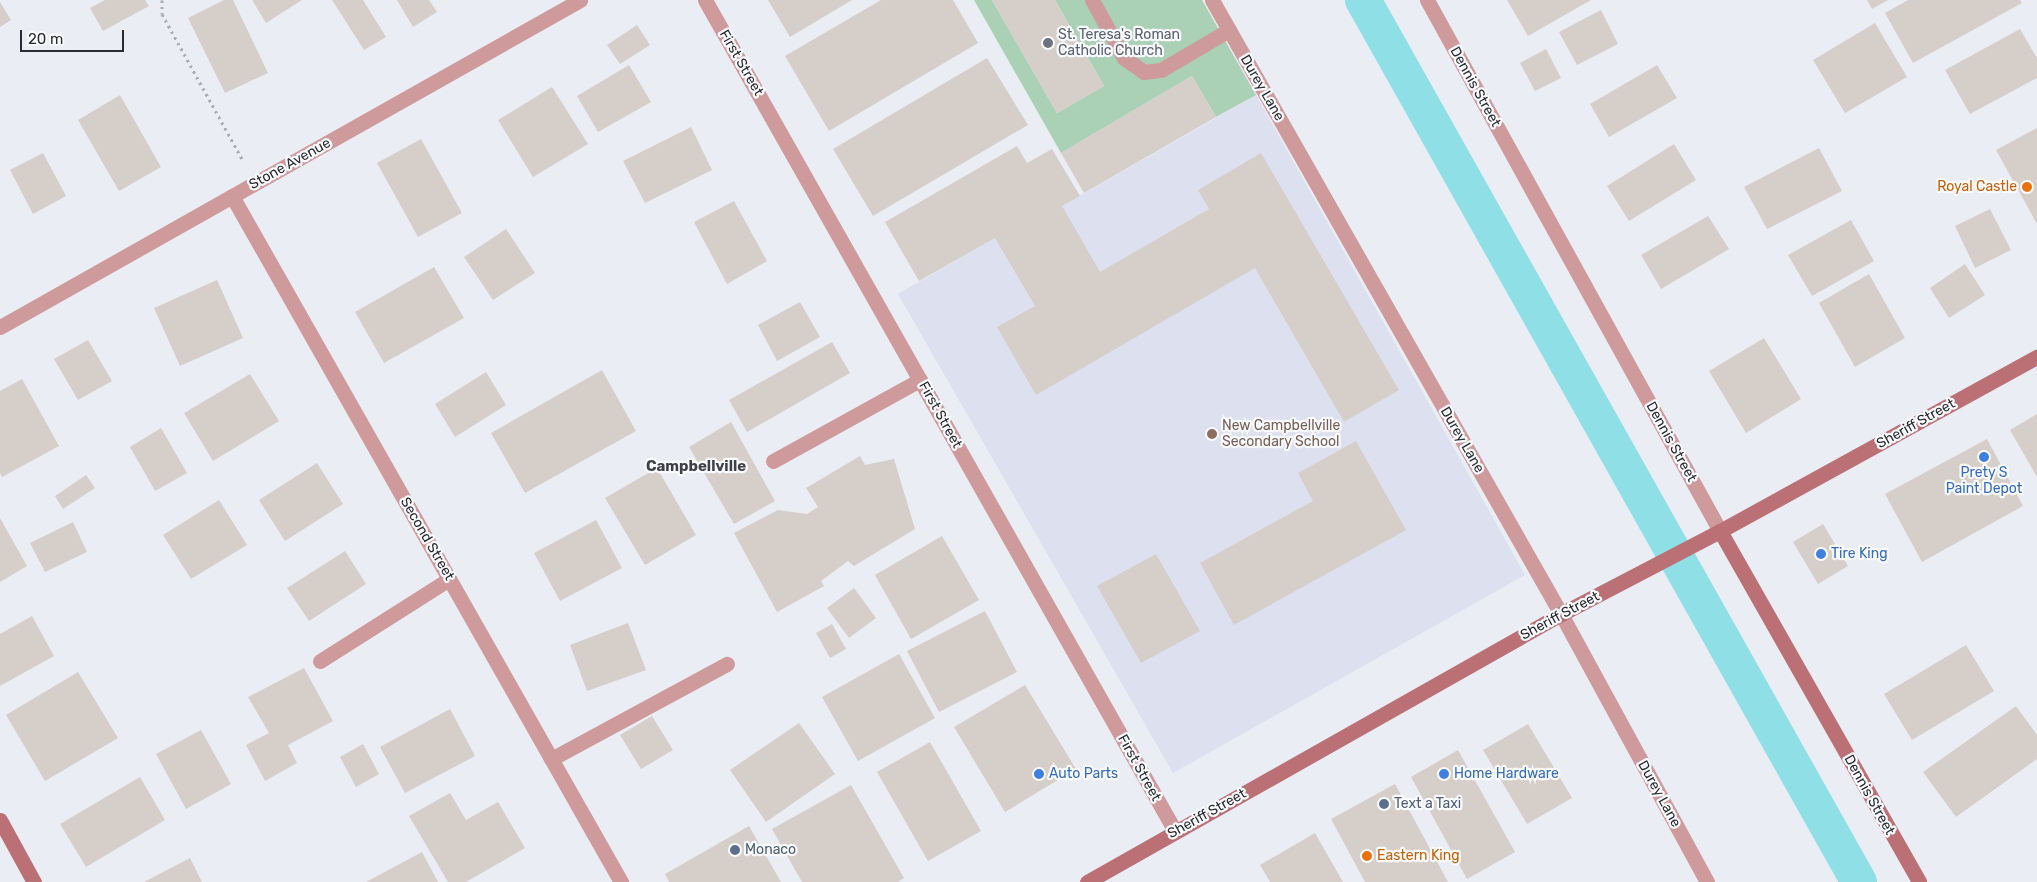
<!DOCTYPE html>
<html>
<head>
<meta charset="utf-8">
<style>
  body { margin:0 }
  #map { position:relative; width:2037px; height:882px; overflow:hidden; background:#ebedf5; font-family:Rubik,sans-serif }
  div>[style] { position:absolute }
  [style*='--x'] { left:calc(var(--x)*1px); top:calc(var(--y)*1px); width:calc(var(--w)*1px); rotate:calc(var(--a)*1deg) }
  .built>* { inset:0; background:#dce0ef }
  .green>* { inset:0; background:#aad0b5 }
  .canal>* { height:36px; margin:-18px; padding:0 18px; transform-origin:18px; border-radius:18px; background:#8edfe6 }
  .building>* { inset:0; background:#d6cec9 }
  .path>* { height:3px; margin-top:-1.5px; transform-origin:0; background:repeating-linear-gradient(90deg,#acadb4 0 2.5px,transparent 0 6.5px) }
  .lane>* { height:15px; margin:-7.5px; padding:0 7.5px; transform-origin:7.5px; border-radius:7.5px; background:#ce9a9c }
  .street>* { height:15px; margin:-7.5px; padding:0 7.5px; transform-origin:7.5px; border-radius:7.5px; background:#ce9a9c }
  .secondary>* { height:15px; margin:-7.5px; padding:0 7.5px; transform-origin:7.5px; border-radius:7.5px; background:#ba7075 }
  .dots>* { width:14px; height:14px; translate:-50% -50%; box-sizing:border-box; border:2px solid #fafbfe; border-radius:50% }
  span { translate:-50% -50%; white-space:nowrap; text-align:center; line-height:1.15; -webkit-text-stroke:4.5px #fafbfe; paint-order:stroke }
  .worship-label { font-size:14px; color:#5b616d }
  .left { translate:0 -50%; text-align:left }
  .street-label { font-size:14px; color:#2a2b2e }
  .food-label { font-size:14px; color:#c56008 }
  .right { translate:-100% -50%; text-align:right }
  .education-label { font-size:14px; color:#785e54 }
  .shop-label { font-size:14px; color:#366cbe }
  .service-label { font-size:14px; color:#4e5e75 }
  .neighbourhood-label { font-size:15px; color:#3f4147; font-weight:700 }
  .scale { position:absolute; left:20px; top:30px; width:104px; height:22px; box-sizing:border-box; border:2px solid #2a2b2e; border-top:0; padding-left:6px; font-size:15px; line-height:18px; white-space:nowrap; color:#2a2b2e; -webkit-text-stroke:4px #fafbfe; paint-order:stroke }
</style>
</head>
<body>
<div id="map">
  <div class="built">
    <div style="clip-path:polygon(1256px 95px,1525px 575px,1173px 773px,898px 294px,1035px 215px,1038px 220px)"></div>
  </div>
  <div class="green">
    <div style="clip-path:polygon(974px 0,992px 0,1057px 113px,1104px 86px,1055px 0,1202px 0,1256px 95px,1216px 117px,1192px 76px,1061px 153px)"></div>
  </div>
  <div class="canal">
    <div style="--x:1363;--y:0;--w:1012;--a:60.65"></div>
  </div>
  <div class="building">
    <div style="clip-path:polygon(105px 0,145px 0,149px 6px,103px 31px,90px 8px)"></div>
    <div style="clip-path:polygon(224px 0,233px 0,268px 73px,225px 93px,188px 18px)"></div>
    <div style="clip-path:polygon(252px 0,302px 0,266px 23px)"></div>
    <div style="clip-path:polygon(332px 0,363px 0,386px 37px,364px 50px)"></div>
    <div style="clip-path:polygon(397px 0,429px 0,437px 12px,413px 27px)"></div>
    <div style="clip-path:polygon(768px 0,852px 0,790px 37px)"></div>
    <div style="clip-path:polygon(881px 0,953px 0,978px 43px,829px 131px,785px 56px)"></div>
    <div style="clip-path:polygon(992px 0,1055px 0,1104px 86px,1057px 113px)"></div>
    <div style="clip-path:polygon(1507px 0,1591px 0,1528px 36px)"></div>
    <div style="clip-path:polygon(1867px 0,1888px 0,1872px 9px)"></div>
    <div style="clip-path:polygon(1908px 0,2020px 0,2022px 3px,1913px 63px,1885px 13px)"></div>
    <div style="clip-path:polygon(0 2px,11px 20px,0 27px)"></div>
    <div style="clip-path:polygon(1601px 10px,1618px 44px,1577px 65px,1559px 32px)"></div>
    <div style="clip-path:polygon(1875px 23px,1907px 77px,1845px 113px,1813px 60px)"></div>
    <div style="clip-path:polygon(637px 25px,650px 45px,620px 64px,607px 45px)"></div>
    <div style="clip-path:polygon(2020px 29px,2037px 58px,2037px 78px,1970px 114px,1945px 70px)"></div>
    <div style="clip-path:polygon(1546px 49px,1561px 78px,1535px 91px,1520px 63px)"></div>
    <div style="clip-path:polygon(987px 58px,1028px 125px,873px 216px,833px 149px)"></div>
    <div style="clip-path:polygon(629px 65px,651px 102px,598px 132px,577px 96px)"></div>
    <div style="clip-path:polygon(1657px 65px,1677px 98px,1609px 137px,1590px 104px)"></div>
    <div style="clip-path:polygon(1192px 76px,1216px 117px,1084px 193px,1061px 153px)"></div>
    <div style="clip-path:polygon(552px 87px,588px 144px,533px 177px,498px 120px)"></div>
    <div style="clip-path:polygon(120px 95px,161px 167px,119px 191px,78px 120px)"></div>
    <div style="clip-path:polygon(691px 127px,712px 170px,645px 203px,623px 161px)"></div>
    <div style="clip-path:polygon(2037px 128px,2037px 224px,1996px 150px)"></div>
    <div style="clip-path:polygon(421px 139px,462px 213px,418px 237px,377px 163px)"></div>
    <div style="clip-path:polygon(1674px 144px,1696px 180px,1629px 221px,1607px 186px)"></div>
    <div style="clip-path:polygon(1017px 146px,1027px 163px,1052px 149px,1080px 196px,1062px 206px,1100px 272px,1209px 209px,1198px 190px,1261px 153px,1399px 390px,1344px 422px,1255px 268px,1036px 395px,997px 327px,1035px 306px,995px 238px,919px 281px,885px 222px)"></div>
    <div style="clip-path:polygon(1819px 148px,1842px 191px,1767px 229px,1744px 187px)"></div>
    <div style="clip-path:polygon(43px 153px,66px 196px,33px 214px,10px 170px)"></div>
    <div style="clip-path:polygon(734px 201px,767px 261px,727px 284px,694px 222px)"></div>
    <div style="clip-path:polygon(1990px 209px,2011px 250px,1975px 268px,1955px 226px)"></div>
    <div style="clip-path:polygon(1708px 216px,1729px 249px,1661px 289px,1641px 255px)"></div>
    <div style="clip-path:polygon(1851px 220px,1874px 261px,1812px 296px,1788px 255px)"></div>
    <div style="clip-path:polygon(506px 229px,535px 273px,493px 300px,464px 257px)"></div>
    <div style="clip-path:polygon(1965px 264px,1985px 295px,1949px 318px,1930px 288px)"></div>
    <div style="clip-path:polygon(434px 267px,464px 318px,384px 363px,355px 312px)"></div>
    <div style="clip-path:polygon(1869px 274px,1905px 338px,1855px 367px,1819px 303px)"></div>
    <div style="clip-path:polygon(217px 280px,243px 338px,180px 366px,154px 308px)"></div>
    <div style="clip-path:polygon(800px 302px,820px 337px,777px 361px,758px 325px)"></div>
    <div style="clip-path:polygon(1764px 338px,1801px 399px,1746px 433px,1709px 371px)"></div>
    <div style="clip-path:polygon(88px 340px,112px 381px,78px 400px,54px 359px)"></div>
    <div style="clip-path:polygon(832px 342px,850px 373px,747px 432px,729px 400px)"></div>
    <div style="clip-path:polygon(602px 370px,636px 431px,525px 493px,491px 433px)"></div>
    <div style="clip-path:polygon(486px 372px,506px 405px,455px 437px,435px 404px)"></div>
    <div style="clip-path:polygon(250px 374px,279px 421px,213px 461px,184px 413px)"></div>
    <div style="clip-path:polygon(22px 379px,59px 446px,2px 477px,0 473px,0 391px)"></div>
    <div style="clip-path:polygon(2037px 414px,2037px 477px,2010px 430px)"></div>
    <div style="clip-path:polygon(731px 422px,775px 501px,734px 524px,689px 447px)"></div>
    <div style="clip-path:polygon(161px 428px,187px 473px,155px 491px,130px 447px)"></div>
    <div style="clip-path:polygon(1987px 439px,2023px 506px,1922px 562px,1885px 494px)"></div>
    <div style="clip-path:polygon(1356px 441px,1406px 530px,1234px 625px,1200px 563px,1313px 501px,1298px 473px)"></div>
    <div style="clip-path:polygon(860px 456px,865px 465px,894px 459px,915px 529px,854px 566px,848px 561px,821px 581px,824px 586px,777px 612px,734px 533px,778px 510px,807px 514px,818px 507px,806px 488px)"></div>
    <div style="clip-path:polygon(317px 463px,343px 504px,285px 541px,259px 500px)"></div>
    <div style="clip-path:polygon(657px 468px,696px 535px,645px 565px,605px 498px)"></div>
    <div style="clip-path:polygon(86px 475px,95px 488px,63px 509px,55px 496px)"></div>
    <div style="clip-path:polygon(219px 500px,247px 545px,191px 579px,163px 535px)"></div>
    <div style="clip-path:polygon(0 518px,27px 566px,0 582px)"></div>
    <div style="clip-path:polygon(596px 520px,622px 568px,560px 601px,534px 553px)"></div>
    <div style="clip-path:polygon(73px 522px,87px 552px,45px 572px,30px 543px)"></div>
    <div style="clip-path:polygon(1823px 524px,1848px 566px,1818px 584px,1793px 542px)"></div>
    <div style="clip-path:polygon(942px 536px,979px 600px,911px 639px,875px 575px)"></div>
    <div style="clip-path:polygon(345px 551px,366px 584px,309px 621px,287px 588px)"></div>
    <div style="clip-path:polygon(1156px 554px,1200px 631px,1141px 663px,1097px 586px)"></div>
    <div style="clip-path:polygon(854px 588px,876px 618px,849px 638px,827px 608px)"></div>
    <div style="clip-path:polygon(985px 611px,1017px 672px,939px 712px,907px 651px)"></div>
    <div style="clip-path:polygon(32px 616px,54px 656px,0 686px,0 634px)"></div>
    <div style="clip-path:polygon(628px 623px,646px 670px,587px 691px,570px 645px)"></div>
    <div style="clip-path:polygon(832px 624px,846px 649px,830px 658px,816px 633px)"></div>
    <div style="clip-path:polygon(1966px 645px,1994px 691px,1912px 740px,1884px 694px)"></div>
    <div style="clip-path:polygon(899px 654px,935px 718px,858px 761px,822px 697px)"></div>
    <div style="clip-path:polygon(304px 668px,333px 721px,288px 745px,297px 763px,265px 781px,246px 745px,269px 733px,248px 697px)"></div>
    <div style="clip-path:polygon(78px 672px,118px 738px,45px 781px,6px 715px)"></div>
    <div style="clip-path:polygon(1025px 685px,1076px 769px,1005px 812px,954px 727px)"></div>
    <div style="clip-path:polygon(2016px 706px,2037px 735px,2037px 759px,1956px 817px,1923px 772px)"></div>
    <div style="clip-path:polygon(450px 709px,475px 756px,405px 793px,380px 747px)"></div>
    <div style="clip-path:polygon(652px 716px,673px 750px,641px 769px,620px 735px)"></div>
    <div style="clip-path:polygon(799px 723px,835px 774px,766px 822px,730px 770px)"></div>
    <div style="clip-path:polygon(1528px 724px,1572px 798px,1527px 824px,1483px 750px)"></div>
    <div style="clip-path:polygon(201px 730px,231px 784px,186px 809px,156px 754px)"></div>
    <div style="clip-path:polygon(930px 742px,981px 831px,928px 861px,877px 772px)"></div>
    <div style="clip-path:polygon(363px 744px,379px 774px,356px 787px,340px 757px)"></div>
    <div style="clip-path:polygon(1458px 750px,1515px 852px,1467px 879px,1411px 777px)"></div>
    <div style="clip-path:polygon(140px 777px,165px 820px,86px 867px,60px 824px)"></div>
    <div style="clip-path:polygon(1395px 784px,1448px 882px,1365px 882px,1331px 819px)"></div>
    <div style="clip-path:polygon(851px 785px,904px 878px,898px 882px,802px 882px,772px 829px)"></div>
    <div style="clip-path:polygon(450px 793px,466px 820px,498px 802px,525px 848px,466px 882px,448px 882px,409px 816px)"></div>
    <div style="clip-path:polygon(749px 826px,781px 882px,669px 882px,665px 874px)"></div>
    <div style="clip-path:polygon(1315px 833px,1343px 882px,1270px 882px,1260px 865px)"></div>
    <div style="clip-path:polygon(422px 852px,438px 882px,366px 882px)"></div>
    <div style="clip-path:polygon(190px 858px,202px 882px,144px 882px)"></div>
  </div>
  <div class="path">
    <div style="--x:162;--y:0;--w:14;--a:90"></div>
    <div style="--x:162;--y:14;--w:168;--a:61.1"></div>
  </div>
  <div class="lane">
    <div style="--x:1092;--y:0;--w:66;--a:61.1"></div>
    <div style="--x:1124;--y:58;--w:24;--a:35"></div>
    <div style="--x:1144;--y:72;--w:17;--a:-7"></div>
    <div style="--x:1161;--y:70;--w:79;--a:-30.5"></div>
    <div style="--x:773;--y:461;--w:168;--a:-28.9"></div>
    <div style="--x:320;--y:661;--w:153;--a:-32.4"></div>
    <div style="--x:551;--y:759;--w:200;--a:-28.4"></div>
  </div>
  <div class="street">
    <div style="--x:705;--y:0;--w:955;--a:60.51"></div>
    <div style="--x:1212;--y:0;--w:706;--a:60.39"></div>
    <div style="--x:1561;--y:614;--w:305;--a:61.4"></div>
    <div style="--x:1427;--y:0;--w:606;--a:61.11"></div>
    <div style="--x:232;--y:196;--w:789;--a:60.44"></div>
    <div style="--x:0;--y:327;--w:666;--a:-29.41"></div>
  </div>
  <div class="secondary">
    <div style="--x:1720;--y:531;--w:403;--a:60.4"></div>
    <div style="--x:0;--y:820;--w:71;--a:61.3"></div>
    <div style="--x:1087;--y:882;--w:545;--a:-29.48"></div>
    <div style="--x:1561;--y:614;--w:179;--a:-27.6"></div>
    <div style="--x:1720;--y:531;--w:362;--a:-28.8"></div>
  </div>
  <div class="dots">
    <div style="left:1048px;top:43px;background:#6b7280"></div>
    <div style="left:2027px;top:187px;background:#e8710a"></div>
    <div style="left:1212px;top:434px;background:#8d6e63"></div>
    <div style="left:1984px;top:457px;background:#3f7fe0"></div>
    <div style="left:1821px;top:554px;background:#3f7fe0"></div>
    <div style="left:1039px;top:774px;background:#3f7fe0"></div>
    <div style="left:1444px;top:774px;background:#3f7fe0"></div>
    <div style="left:1384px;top:804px;background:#5c6f8a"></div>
    <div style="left:735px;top:850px;background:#5c6f8a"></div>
    <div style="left:1367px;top:856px;background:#e8710a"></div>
  </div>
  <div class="worship-label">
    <span class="left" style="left:1058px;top:43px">St. Teresa's Roman<br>Catholic Church</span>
  </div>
  <div class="street-label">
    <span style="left:741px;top:63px;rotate:60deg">First Street</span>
    <span style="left:1475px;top:87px;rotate:61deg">Dennis Street</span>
    <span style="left:1262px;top:88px;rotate:60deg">Durey Lane</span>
    <span style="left:290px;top:164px;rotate:-29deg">Stone Avenue</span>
    <span style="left:940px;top:415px;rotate:61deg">First Street</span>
    <span style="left:1916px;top:424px;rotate:-29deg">Sheriff Street</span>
    <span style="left:1462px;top:440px;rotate:60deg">Durey Lane</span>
    <span style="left:1671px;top:442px;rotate:61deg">Dennis Street</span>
    <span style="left:427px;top:539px;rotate:60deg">Second Street</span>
    <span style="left:1560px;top:616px;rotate:-28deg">Sheriff Street</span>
    <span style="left:1139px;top:768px;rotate:61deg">First Street</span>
    <span style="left:1659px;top:794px;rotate:61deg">Durey Lane</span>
    <span style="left:1869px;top:795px;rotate:61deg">Dennis Street</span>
    <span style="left:1207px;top:814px;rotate:-29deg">Sheriff Street</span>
  </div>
  <div class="food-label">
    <span class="right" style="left:2017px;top:187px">Royal Castle</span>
    <span class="left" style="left:1377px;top:856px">Eastern King</span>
  </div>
  <div class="education-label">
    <span class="left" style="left:1222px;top:434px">New Campbellville<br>Secondary School</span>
  </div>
  <div class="shop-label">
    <span style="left:1984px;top:481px">Prety S<br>Paint Depot</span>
    <span class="left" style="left:1831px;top:554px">Tire King</span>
    <span class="left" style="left:1049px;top:774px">Auto Parts</span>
    <span class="left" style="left:1454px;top:774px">Home Hardware</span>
  </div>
  <div class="service-label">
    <span class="left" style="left:1394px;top:804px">Text a Taxi</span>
    <span class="left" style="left:745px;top:850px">Monaco</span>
  </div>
  <div class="neighbourhood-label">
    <span style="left:696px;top:467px">Campbellville</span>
  </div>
  <div class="scale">20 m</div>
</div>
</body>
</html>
